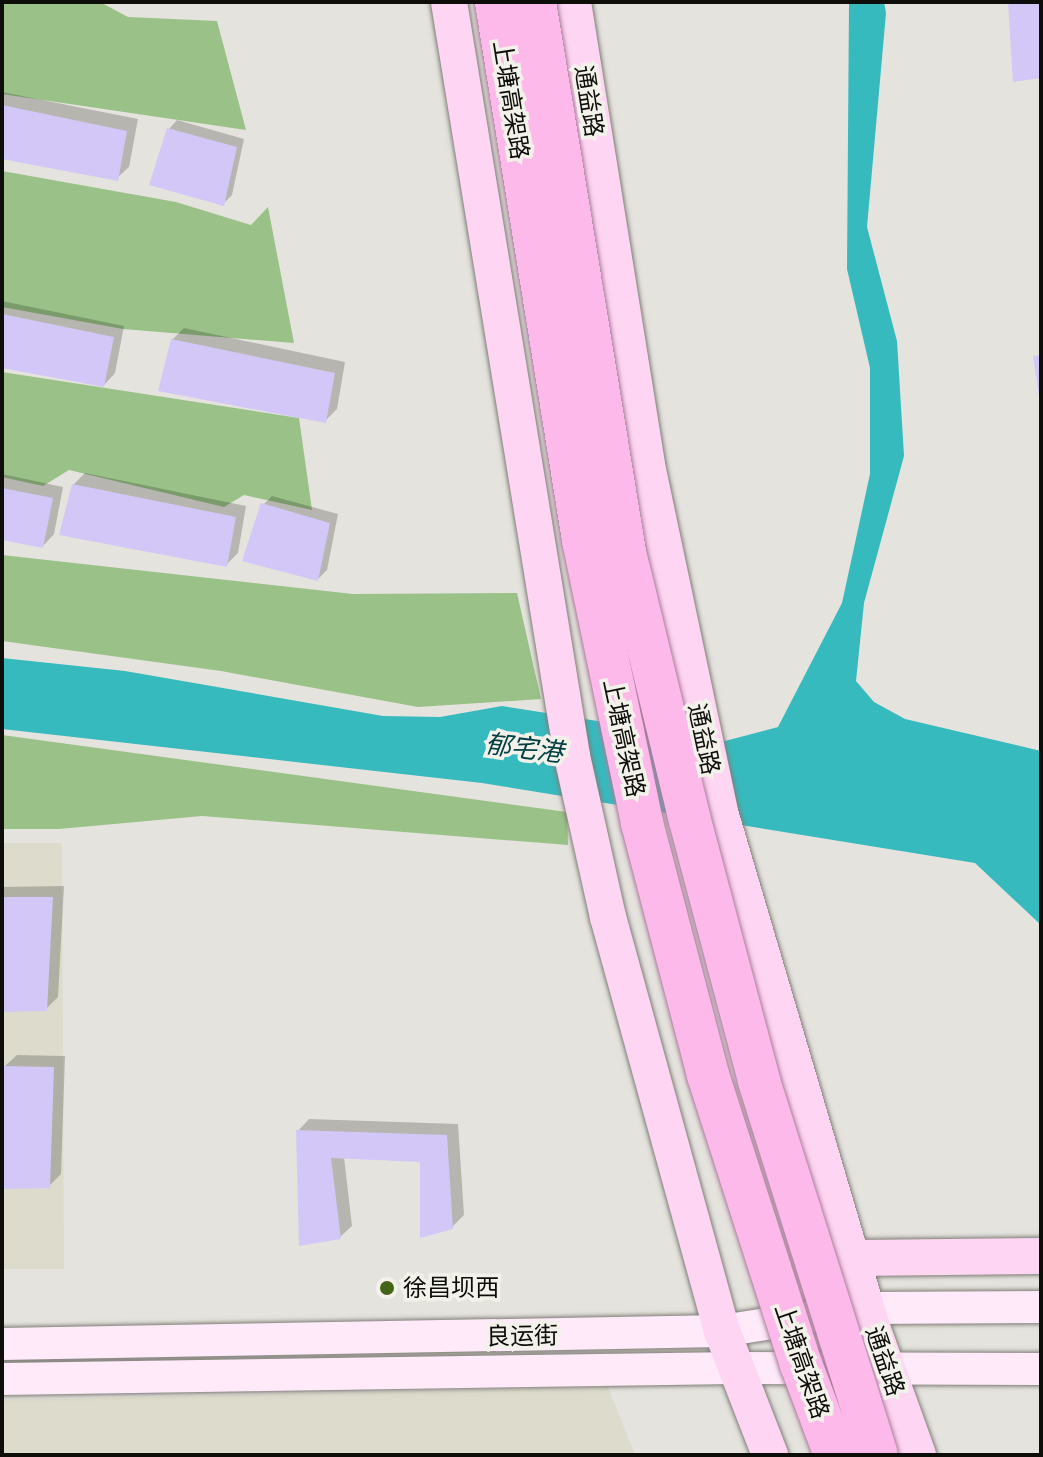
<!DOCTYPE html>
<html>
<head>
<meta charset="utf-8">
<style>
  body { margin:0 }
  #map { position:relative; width:1043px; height:1457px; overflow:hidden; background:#e5e3dd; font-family:Montserrat,"Noto Sans SC",sans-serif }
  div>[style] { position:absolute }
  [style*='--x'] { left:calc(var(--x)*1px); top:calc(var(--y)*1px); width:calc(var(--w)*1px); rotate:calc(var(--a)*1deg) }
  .built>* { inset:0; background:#dddbcc }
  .green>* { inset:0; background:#9ac288 }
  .water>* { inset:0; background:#37babe }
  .shadow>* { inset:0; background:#0003 }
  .building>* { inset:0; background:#d2c7f6 }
  .roads { filter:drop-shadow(0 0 2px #7f7e78) drop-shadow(0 0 2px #7f7e78) }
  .secondary>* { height:32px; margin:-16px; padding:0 16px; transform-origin:16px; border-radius:16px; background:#feeaf8 }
  .primary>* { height:36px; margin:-18px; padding:0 18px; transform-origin:18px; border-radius:18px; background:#fed5f2 }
  .bridges { filter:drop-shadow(0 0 2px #a97d9b) drop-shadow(0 0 2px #a97d9b) }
  .highway-bridge>* { height:42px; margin:-21px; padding:0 21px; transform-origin:21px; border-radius:21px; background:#fdb9e9 }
  .dots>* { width:22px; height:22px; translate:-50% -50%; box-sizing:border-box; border:4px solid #f2f1ea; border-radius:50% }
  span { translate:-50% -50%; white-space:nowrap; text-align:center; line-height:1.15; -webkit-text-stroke:7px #f2f1ea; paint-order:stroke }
  .street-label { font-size:24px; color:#0d0d0a }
  .poi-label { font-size:24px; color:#0d0d0a }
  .left { translate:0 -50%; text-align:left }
  .water-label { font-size:26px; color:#003e3f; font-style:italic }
  .frame { position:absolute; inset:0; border:4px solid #0d0d0a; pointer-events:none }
</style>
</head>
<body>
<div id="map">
  <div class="built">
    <div style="clip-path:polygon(2px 843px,62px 843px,64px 1269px,2px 1269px)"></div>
    <div style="clip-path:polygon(608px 1387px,635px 1455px,2px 1455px,2px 1400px)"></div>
  </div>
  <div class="green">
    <div style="clip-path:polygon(2px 2px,100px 2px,128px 17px,217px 21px,246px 130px,2px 94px)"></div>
    <div style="clip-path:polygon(2px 171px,176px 202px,251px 225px,268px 207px,294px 343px,123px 329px,2px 307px)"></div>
    <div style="clip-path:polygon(2px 372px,299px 418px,312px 510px,244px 495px,224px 507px,69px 470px,43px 486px,2px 477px)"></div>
    <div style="clip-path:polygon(2px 555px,353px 594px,517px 593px,541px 699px,418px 707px,221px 671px,2px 641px)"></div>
    <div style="clip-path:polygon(2px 735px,567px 812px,568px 845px,202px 816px,59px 829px,2px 829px)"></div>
  </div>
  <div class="water">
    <div style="clip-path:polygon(849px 2px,884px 2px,886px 13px,867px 227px,897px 341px,904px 456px,864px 603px,856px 681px,874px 702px,905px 719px,1041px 751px,1041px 925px,975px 863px,482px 783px,2px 729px,2px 658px,125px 671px,383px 716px,440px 717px,502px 706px,725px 741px,778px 727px,842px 603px,870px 474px,870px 368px,847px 269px)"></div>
  </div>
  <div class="shadow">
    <div style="clip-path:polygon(2px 92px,138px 119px,129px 167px,117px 178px,2px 157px)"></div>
    <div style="clip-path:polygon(177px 120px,244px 139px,232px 195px,224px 203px,169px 129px)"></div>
    <div style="clip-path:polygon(2px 301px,124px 326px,115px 373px,104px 385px,2px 366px)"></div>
    <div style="clip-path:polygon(184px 328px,345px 362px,337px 409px,325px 421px,172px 340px)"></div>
    <div style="clip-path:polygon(85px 473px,246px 506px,238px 553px,226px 565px,73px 485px)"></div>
    <div style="clip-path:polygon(2px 474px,63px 487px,54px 534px,43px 546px,2px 538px)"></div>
    <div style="clip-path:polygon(272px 496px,338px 514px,327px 570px,318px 579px,263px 505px)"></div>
    <div style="clip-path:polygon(64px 886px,58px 997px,46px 1009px,2px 1010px,2px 887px)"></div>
    <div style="clip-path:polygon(17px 1055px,65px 1056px,61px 1174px,49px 1186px,2px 1187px,5px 1066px)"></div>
    <div style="clip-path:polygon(309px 1119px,458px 1124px,464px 1215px,452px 1227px,422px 1160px,344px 1157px,352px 1226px,340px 1237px,298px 1131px)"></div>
  </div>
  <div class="building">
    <div style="clip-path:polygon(1008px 2px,1041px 2px,1041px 78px,1013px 82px)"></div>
    <div style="clip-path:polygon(2px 105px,127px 131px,118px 181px,2px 159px)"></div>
    <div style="clip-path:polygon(167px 128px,237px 147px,224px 206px,149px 185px)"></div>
    <div style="clip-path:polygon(2px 314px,114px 337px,104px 387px,2px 368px)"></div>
    <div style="clip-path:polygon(171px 339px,335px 373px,326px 423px,158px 391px)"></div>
    <div style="clip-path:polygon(1041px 355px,1041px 396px,1039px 396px,1033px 356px)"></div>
    <div style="clip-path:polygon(72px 484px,236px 517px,227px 567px,59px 535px)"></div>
    <div style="clip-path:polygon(2px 488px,53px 498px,43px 548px,2px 540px)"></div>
    <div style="clip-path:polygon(261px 503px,330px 523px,318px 581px,242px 561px)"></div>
    <div style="clip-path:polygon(2px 897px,53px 897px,47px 1011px,2px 1012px)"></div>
    <div style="clip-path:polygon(3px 1066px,54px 1067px,50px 1188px,2px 1189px)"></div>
    <div style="clip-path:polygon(296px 1130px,447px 1135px,453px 1229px,420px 1238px,420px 1162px,331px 1158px,341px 1239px,299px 1246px)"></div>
  </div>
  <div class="roads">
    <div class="secondary">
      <div style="--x:2;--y:1344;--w:720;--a:-1.03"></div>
      <div style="--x:722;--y:1331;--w:147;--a:-9"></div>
      <div style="--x:867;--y:1308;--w:174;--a:-0.3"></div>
      <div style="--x:2;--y:1379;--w:734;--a:-0.86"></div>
      <div style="--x:736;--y:1368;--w:305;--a:0.2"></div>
    </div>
    <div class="primary">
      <div style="--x:449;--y:2;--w:764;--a:80.73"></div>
      <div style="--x:572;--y:756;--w:165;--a:77.4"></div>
      <div style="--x:608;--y:917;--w:429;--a:74.6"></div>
      <div style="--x:722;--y:1331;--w:133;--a:68.8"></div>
      <div style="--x:573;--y:2;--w:469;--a:80.9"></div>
      <div style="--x:647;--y:465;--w:355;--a:78.1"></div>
      <div style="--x:720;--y:812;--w:537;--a:73.56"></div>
      <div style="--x:872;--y:1327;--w:136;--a:70.2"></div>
      <div style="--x:851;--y:1258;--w:190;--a:-0.6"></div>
    </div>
  </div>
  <div class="bridges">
    <div class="highway-bridge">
      <div style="--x:496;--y:2;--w:545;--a:80.81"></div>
      <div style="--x:583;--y:540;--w:289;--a:78.2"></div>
      <div style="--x:642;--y:823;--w:260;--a:75.3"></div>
      <div style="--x:708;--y:1075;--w:304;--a:72.2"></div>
      <div style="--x:801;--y:1364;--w:97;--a:69.5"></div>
      <div style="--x:535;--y:2;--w:557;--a:80.71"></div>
      <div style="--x:625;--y:552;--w:273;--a:76.4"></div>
      <div style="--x:689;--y:817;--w:273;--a:75.1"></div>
      <div style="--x:759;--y:1081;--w:392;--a:72.5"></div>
    </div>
  </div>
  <div class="dots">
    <div style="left:387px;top:1288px;background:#466418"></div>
  </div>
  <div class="street-label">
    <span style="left:511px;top:100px;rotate:81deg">上塘高架路</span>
    <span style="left:589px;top:101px;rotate:81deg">通益路</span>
    <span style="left:624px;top:738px;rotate:78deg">上塘高架路</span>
    <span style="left:704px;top:739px;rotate:78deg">通益路</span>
    <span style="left:522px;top:1336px;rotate:-1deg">良运街</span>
    <span style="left:802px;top:1361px;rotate:71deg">上塘高架路</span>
    <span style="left:885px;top:1361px;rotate:71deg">通益路</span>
  </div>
  <div class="poi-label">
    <span class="left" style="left:403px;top:1288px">徐昌坝西</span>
  </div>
  <div class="water-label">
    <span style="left:524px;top:749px;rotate:7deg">郁宅港</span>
  </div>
  <div class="frame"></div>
</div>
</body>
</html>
